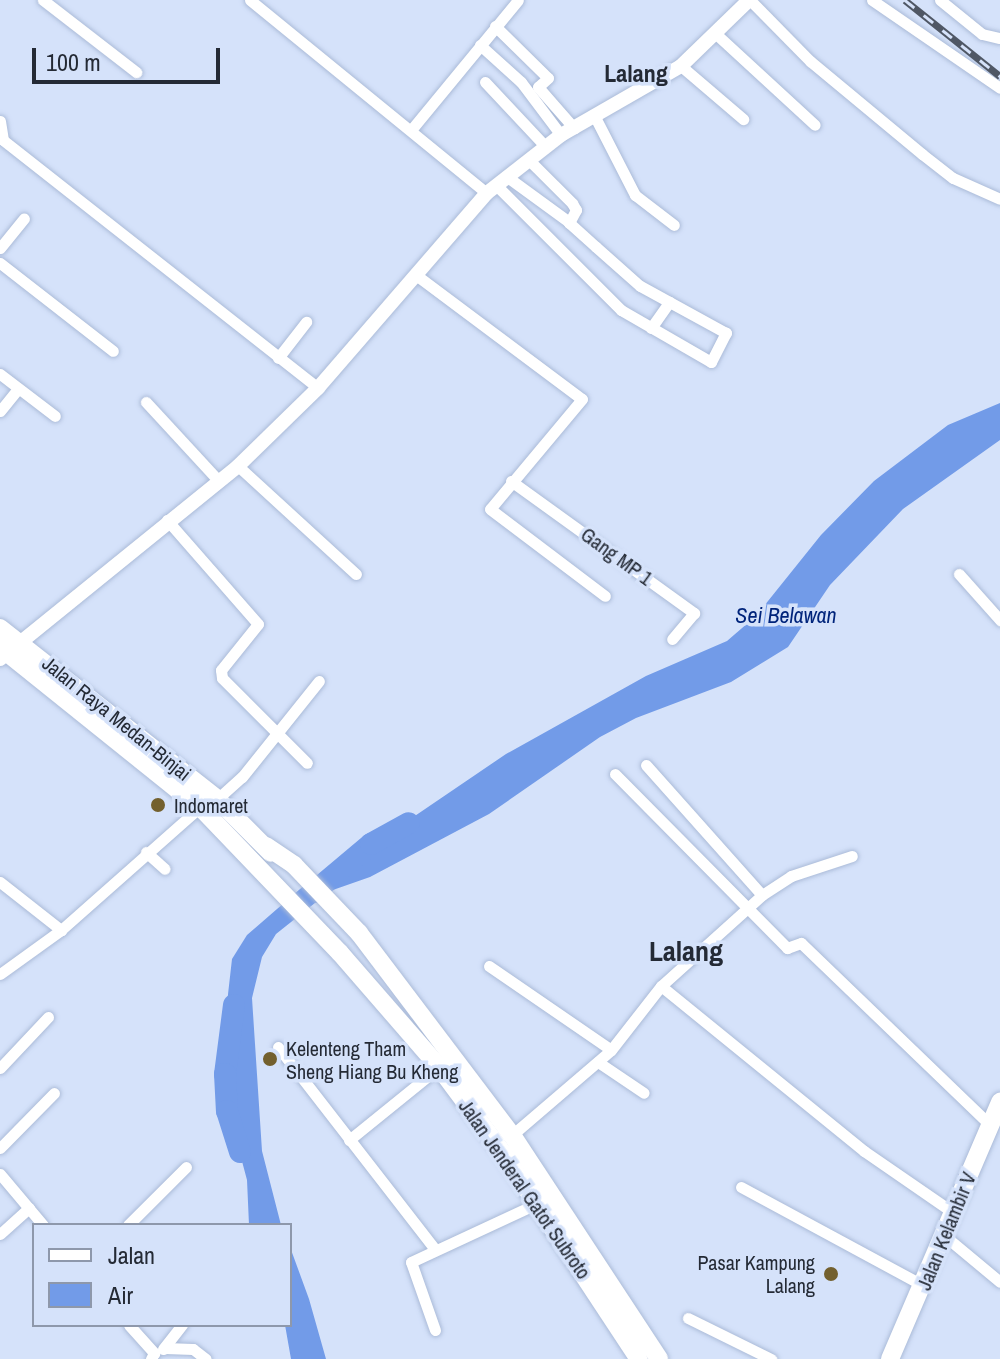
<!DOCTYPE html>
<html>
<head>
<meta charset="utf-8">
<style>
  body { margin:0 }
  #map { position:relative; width:1000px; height:1359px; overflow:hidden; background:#d5e2fa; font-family:"Archivo Narrow",sans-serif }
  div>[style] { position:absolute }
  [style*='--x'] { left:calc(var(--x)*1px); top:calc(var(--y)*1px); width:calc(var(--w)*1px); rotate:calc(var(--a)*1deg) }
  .water>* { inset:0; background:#729be8 }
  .river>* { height:22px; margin:-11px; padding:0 11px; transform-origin:11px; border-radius:11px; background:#729be8 }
  .roads { filter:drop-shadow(0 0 2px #abbbd8) drop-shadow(0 0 2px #abbbd8) }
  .minor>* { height:11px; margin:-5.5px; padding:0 5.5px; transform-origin:5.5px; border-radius:5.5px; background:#fff }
  .tertiary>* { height:14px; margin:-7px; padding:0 7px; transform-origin:7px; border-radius:7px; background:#fff }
  .primary>* { height:18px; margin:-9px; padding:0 9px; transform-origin:9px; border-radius:9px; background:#fff }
  .trunk>* { height:18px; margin:-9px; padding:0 9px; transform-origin:9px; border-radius:9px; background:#fff }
  .rail>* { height:7px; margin-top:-3.5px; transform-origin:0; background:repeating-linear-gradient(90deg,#d5e2fa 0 12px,#4f5765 0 24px); box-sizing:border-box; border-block:2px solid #4f5765 }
  .dots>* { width:22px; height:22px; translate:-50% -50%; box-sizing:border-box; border:4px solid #d5e2fa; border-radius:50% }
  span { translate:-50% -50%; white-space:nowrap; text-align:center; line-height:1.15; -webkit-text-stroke:7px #d5e2fa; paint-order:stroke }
  .street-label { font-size:20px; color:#242a35 }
  .poi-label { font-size:20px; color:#242a35 }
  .left { translate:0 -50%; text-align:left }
  .right { translate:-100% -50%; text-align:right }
  .water-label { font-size:22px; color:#00247b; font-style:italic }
  .quarter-label { font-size:24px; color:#242a35; font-weight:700 }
  .district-label { font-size:28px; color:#242a35; font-weight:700 }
  .legend { position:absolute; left:32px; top:1223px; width:260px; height:104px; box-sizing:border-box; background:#d5e2fa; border:2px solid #8e98ab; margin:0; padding:10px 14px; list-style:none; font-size:24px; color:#242a35 }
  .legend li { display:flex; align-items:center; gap:16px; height:40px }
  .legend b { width:40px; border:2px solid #8e98ab }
  .scale { position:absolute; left:32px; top:48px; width:188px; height:36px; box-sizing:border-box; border:4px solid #242a35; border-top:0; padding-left:10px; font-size:24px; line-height:28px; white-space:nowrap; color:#242a35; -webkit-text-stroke:6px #d5e2fa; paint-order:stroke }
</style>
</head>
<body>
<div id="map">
  <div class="water">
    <div style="clip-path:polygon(1000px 403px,1000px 440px,903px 509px,830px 585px,788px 647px,731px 682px,636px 718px,600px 737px,489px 814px,370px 877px,330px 891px,276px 934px,262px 957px,252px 998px,262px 1151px,281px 1225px,249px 1225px,247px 1180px,231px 1120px,227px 1003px,232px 959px,247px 935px,315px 876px,344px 871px,378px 841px,506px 754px,646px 676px,727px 641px,756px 616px,821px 535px,874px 481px,948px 425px)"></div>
    <div style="clip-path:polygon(290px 1247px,309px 1299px,326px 1359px,291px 1359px,285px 1325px,290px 1325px)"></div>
  </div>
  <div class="river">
    <div style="--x:314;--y:892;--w:75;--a:-40.1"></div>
    <div style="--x:371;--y:844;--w:43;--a:-28.9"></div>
    <div style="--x:234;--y:1005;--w:70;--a:97.4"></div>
    <div style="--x:225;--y:1074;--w:37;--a:87"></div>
    <div style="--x:227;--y:1111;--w:43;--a:72.4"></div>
  </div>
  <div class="roads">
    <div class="minor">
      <div style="--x:43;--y:0;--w:118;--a:37.7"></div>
      <div style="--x:250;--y:0;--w:306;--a:39.2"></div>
      <div style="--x:750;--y:0;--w:86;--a:45.5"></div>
      <div style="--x:810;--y:61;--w:146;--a:39.7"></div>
      <div style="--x:922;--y:154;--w:39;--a:38"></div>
      <div style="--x:953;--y:178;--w:51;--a:24.1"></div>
      <div style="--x:872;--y:0;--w:155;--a:34.5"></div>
      <div style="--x:940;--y:0;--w:54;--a:39"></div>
      <div style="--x:982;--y:34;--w:18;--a:13"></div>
      <div style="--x:495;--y:26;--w:74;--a:44.5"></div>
      <div style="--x:548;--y:78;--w:13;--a:138"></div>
      <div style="--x:538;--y:87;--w:55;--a:48.7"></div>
      <div style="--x:716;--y:34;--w:134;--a:42.6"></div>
      <div style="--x:480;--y:45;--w:55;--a:42.1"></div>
      <div style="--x:521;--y:82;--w:66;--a:53"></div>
      <div style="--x:681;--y:66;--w:82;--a:40.5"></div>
      <div style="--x:485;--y:82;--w:88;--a:46.8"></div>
      <div style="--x:595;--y:117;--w:88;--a:62.9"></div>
      <div style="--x:635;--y:195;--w:49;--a:37.6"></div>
      <div style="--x:0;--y:121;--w:19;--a:81"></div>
      <div style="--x:411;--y:130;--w:168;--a:-50.5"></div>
      <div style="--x:3;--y:140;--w:401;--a:38.2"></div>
      <div style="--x:506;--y:176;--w:78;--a:36.1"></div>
      <div style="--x:496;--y:185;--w:177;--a:45"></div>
      <div style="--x:621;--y:310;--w:104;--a:30"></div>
      <div style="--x:711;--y:362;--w:33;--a:-63"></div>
      <div style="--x:726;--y:333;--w:98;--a:-151.3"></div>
      <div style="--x:640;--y:286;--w:59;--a:-138.4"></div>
      <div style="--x:596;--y:247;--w:36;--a:-138"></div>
      <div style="--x:569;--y:223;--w:15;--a:-62"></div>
      <div style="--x:576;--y:210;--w:8;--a:-120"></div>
      <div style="--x:572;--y:203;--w:62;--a:-135"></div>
      <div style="--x:0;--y:248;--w:38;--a:-51"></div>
      <div style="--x:0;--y:263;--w:143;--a:37.9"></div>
      <div style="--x:416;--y:275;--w:207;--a:36.8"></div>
      <div style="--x:582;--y:399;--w:143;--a:129.9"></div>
      <div style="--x:490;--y:509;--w:144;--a:37.1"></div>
      <div style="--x:651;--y:328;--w:32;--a:-55"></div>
      <div style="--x:278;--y:358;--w:46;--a:-52.1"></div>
      <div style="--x:0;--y:374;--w:69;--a:37.4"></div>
      <div style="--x:146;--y:402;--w:108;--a:47.3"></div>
      <div style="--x:0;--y:411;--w:28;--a:-51"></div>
      <div style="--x:238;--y:466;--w:160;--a:42.5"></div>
      <div style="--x:511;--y:481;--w:226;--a:35.8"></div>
      <div style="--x:694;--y:613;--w:34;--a:130"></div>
      <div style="--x:167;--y:520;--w:138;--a:48.8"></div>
      <div style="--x:258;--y:624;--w:59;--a:128.8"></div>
      <div style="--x:221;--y:670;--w:8;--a:83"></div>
      <div style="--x:222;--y:678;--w:120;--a:45"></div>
      <div style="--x:959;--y:574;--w:62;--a:48.3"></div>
      <div style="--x:646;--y:765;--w:174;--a:48.3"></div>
      <div style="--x:615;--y:774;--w:245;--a:45.3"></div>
      <div style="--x:787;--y:948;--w:15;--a:-20"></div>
      <div style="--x:801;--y:943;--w:261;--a:43.9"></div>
      <div style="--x:215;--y:801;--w:36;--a:-42"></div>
      <div style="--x:242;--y:777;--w:123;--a:-51.3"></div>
      <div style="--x:146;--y:852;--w:25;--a:42"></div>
      <div style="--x:0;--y:882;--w:78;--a:38.2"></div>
      <div style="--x:61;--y:930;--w:75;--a:144.2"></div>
      <div style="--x:61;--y:930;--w:186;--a:-41.5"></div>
      <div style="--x:489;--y:966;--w:148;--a:34.5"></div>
      <div style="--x:661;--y:986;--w:262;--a:39.1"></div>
      <div style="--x:864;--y:1151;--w:109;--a:34.6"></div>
      <div style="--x:278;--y:1047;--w:254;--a:52.2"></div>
      <div style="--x:598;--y:1062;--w:55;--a:34"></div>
      <div style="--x:0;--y:1068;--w:70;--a:-46.7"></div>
      <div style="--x:512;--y:1135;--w:130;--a:-40.6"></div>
      <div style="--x:611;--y:1050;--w:81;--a:-52"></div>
      <div style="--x:661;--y:986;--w:136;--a:-42"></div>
      <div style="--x:762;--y:895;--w:35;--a:-33"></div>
      <div style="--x:791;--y:876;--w:64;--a:-18.2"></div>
      <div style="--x:349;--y:1140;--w:116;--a:-39"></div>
      <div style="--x:0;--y:1148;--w:77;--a:-45.5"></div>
      <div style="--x:0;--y:1174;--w:67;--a:49.9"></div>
      <div style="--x:741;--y:1187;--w:208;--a:28.4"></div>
      <div style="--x:128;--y:1225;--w:82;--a:-45"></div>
      <div style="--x:0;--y:1234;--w:39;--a:-42"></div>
      <div style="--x:946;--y:1237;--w:70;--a:39.8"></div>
      <div style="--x:688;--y:1318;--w:93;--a:26.3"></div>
      <div style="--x:129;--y:1325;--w:38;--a:48"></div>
      <div style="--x:154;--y:1353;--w:7;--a:117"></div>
      <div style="--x:435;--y:1330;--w:72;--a:-109.4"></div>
      <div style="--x:411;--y:1262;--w:140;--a:-24.9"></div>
      <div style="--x:165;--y:1348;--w:28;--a:2"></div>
      <div style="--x:193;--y:1349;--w:16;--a:38"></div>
      <div style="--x:163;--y:1349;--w:31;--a:-52"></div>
    </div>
    <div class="tertiary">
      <div style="--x:0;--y:659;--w:306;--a:-39"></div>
      <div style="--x:238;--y:466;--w:112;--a:-44.3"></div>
      <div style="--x:318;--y:388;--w:258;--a:-49.1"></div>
      <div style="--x:487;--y:193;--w:94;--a:-38.1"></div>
      <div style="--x:561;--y:135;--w:138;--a:-29.9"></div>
      <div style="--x:681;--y:66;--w:95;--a:-44.1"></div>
    </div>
    <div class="primary">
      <div style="--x:890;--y:1359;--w:280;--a:-66.8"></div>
    </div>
    <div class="trunk">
      <div style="--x:0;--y:628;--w:276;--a:38.2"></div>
      <div style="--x:217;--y:799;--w:76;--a:45"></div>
      <div style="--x:0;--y:647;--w:260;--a:38.8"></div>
      <div style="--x:203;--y:810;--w:198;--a:46.2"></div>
      <div style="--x:340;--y:953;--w:151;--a:49"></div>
      <div style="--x:439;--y:1067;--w:107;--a:53.3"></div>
      <div style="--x:503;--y:1153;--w:247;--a:56.6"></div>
      <div style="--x:266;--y:846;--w:34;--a:34"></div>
      <div style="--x:294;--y:865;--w:94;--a:46.3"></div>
      <div style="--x:359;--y:933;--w:253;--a:52.9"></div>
      <div style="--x:512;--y:1135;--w:268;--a:56.7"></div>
    </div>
  </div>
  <div class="rail">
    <div style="--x:905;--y:0;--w:122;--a:38.7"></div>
  </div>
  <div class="dots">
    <div style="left:158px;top:805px;background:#73602e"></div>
    <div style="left:270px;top:1059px;background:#73602e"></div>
    <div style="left:831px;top:1274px;background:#73602e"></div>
  </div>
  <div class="street-label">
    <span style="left:617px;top:556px;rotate:36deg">Gang MP 1</span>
    <span style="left:117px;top:718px;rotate:39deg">Jalan Raya Medan-Binjai</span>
    <span style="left:525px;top:1189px;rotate:55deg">Jalan Jenderal Gatot Subroto</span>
    <span style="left:946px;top:1231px;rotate:-68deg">Jalan Kelambir V</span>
  </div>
  <div class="poi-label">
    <span class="left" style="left:174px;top:805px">Indomaret</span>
    <span class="left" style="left:286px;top:1060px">Kelenteng Tham<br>Sheng Hiang Bu Kheng</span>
    <span class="right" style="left:815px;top:1274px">Pasar Kampung<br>Lalang</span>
  </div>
  <div class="water-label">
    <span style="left:786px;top:616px">Sei Belawan</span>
  </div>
  <div class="quarter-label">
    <span style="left:636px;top:74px">Lalang</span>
  </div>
  <div class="district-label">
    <span style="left:686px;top:951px">Lalang</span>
  </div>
  <ul class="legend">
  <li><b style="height:10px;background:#fff"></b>Jalan</li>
  <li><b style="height:22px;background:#729be8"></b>Air</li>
  </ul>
  <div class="scale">100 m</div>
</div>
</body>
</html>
